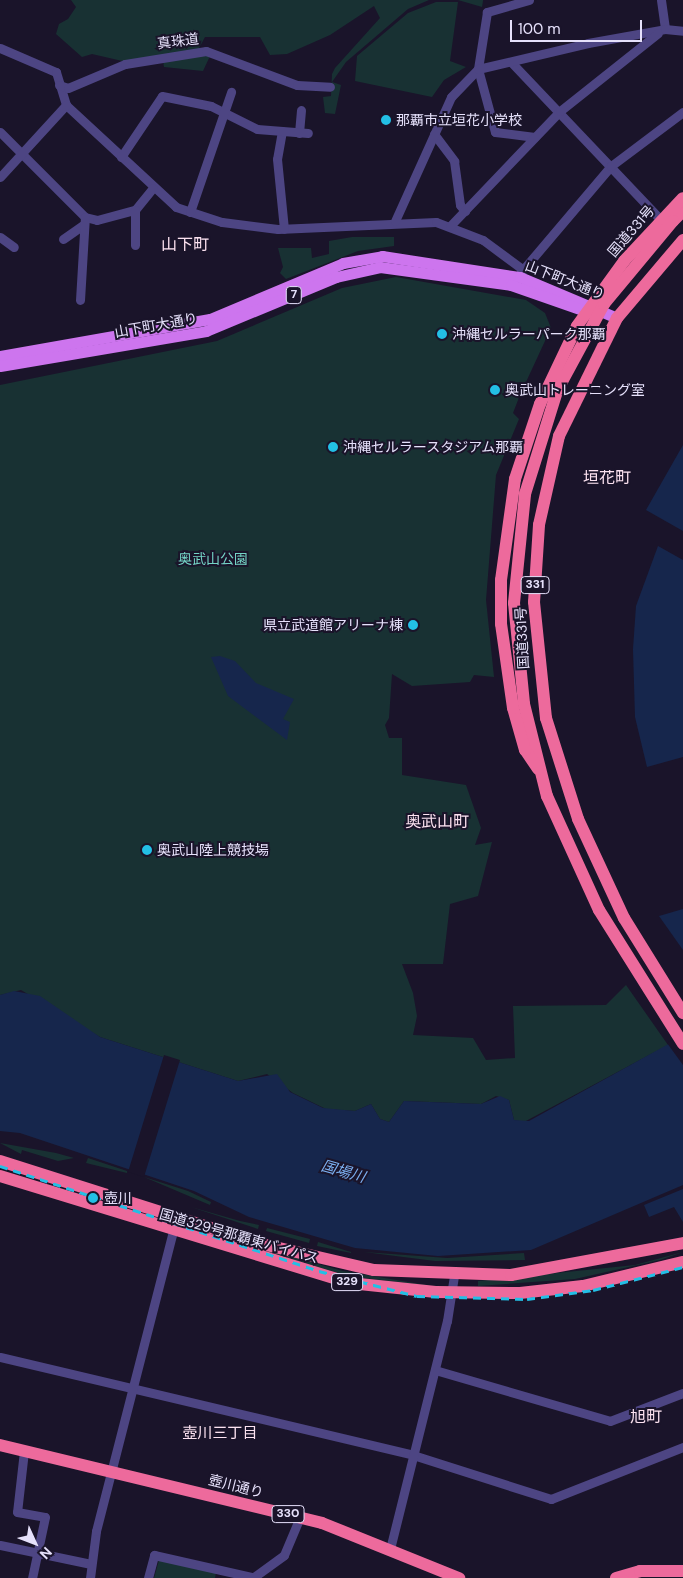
<!DOCTYPE html>
<html>
<head>
<meta charset="utf-8">
<style>
  body { margin:0 }
  #map { position:relative; width:683px; height:1578px; overflow:hidden; background:#1a142a; font-family:"DM Sans","Noto Sans JP",sans-serif }
  div>[style] { position:absolute }
  [style*='--x'] { left:calc(var(--x)*1px); top:calc(var(--y)*1px); width:calc(var(--w)*1px); rotate:calc(var(--a)*1deg) }
  .green>* { inset:0; background:#183133 }
  .water>* { inset:0; background:#16264c }
  .pier>* { inset:0; background:#1a142a }
  .minor>* { height:9px; margin:-4.5px; padding:0 4.5px; transform-origin:4.5px; border-radius:4.5px; background:#4d4583 }
  .major>* { height:11px; margin:-5.5px; padding:0 5.5px; transform-origin:5.5px; border-radius:5.5px; background:#cd75ee }
  .highway>* { height:12px; margin:-6px; padding:0 6px; transform-origin:6px; border-radius:6px; background:#ed6a9c }
  .rail>* { height:2.5px; margin-top:-1.25px; transform-origin:0; background:repeating-linear-gradient(90deg,#23bfe5 0 8px,transparent 0 14px) }
  .highway-bridge>* { height:12px; margin:-6px; padding:0 6px; transform-origin:6px; border-radius:6px; background:#ed6a9c }
  .dots>* { width:14px; height:14px; translate:-50% -50%; box-sizing:border-box; border:2px solid #1a142a; border-radius:50% }
  span { translate:-50% -50%; white-space:nowrap; text-align:center; line-height:1.15; -webkit-text-stroke:4px #1a142a; paint-order:stroke }
  .shield-label span { padding:1px 4px; background:#1a142a; border:1px solid; border-radius:4px; -webkit-text-stroke-width:0 }
  .shield-label { font-size:12px; color:#e6e1fb; font-weight:700 }
  .street-label { font-size:14px; color:#e6e1fb }
  .poi-label { font-size:14px; color:#e6e1fb }
  .left { translate:0 -50%; text-align:left }
  .right { translate:-100% -50%; text-align:right }
  .park-label { font-size:14px; color:#74d4c6 }
  .water-label { font-size:15px; color:#7baeef; font-style:italic }
  .neighbourhood-label { font-size:15px; color:#fce2f0 }
  .quarter-label { font-size:16px; color:#fce2f0 }
  .north { position:absolute; left:10px; top:1518px; width:50px; height:50px; -webkit-text-stroke:4px #1a142a; paint-order:stroke; rotate:133deg; font-size:14px; font-weight:700; line-height:20px; text-align:center; color:#e6e1fb }
  .north::after { content:''; display:block; margin:auto; width:18px; height:22px; background:#e6e1fb; clip-path:polygon(50% 0,100% 100%,50% 72%,0 100%) }
  .scale { position:absolute; left:510px; top:20px; width:132px; height:22px; box-sizing:border-box; border:2px solid #e6e1fb; border-top:0; padding-left:6px; font-size:15px; line-height:18px; white-space:nowrap; color:#e6e1fb; -webkit-text-stroke:4px #1a142a; paint-order:stroke }
</style>
</head>
<body>
<div id="map">
  <div class="green">
    <div style="clip-path:polygon(71px 0,429px 0,408px 9px,346px 62px,332px 82px,341px 85px,335px 114px,325px 113px,323px 97px,331px 96px,332px 74px,335px 68px,380px 18px,374px 6px,330px 35px,287px 54px,270px 55px,260px 37px,205px 37px,197px 52px,210px 56px,203px 71px,164px 67px,163px 61px,131px 63px,92px 54px,82px 57px,56px 34px,59px 24px,68px 19px,76px 7px)"></div>
    <div style="clip-path:polygon(458px 0,483px 0,483px 1px,482px 7px)"></div>
    <div style="clip-path:polygon(436px 2px,458px 2px,450px 61px,466px 67px,444px 80px,432px 97px,355px 81px,357px 56px,408px 13px)"></div>
    <div style="clip-path:polygon(352px 237px,394px 237px,394px 246px,358px 251px,286px 279px,280px 273px,283px 267px,278px 248px,311px 248px,312px 258px,329px 254px,329px 241px)"></div>
    <div style="clip-path:polygon(396px 277px,526px 300px,545px 313px,551px 328px,520px 395px,513px 413px,519px 419px,496px 475px,486px 600px,494px 677px,474px 675px,470px 682px,412px 686px,392px 674px,389px 718px,385px 725px,389px 738px,402px 738px,402px 775px,466px 785px,481px 828px,475px 845px,492px 842px,478px 896px,450px 904px,443px 964px,402px 964px,413px 993px,417px 1016px,413px 1035px,473px 1038px,486px 1060px,515px 1058px,513px 1006px,606px 1005px,626px 985px,668px 1045px,524px 1122px,514px 1120px,509px 1100px,496px 1096px,481px 1104px,404px 1101px,389px 1122px,380px 1119px,371px 1104px,355px 1111px,326px 1109px,293px 1093px,267px 1074px,238px 1081px,100px 1037px,21px 990px,0 995px,0 385px,217px 341px,342px 288px)"></div>
    <div style="clip-path:polygon(0 1143px,56px 1153px,74px 1158px,58px 1161px,22px 1150px,21px 1154px)"></div>
    <div style="clip-path:polygon(88px 1158px,127px 1171px,127px 1173px,86px 1163px)"></div>
    <div style="clip-path:polygon(144px 1177px,188px 1191px,211px 1202px,210px 1205px)"></div>
    <div style="clip-path:polygon(191px 1207px,240px 1221px,259px 1225px,258px 1229px)"></div>
    <div style="clip-path:polygon(267px 1228px,310px 1239px,309px 1243px,266px 1231px)"></div>
    <div style="clip-path:polygon(200px 1231px,343px 1271px,432px 1286px,348px 1276px)"></div>
    <div style="clip-path:polygon(318px 1242px,351px 1252px,351px 1253px,317px 1246px)"></div>
    <div style="clip-path:polygon(364px 1252px,447px 1258px,524px 1253px,525px 1260px,435px 1261px)"></div>
    <div style="clip-path:polygon(683px 1252px,660px 1260px,575px 1279px,478px 1286px,478px 1281px,635px 1265px)"></div>
    <div style="clip-path:polygon(159px 1560px,216px 1573px,215px 1578px,154px 1578px)"></div>
  </div>
  <div class="water">
    <div style="clip-path:polygon(683px 445px,683px 531px,646px 510px)"></div>
    <div style="clip-path:polygon(658px 546px,683px 560px,683px 757px,647px 767px,635px 717px,633px 649px,636px 606px)"></div>
    <div style="clip-path:polygon(220px 656px,235px 661px,256px 683px,294px 699px,283px 719px,290px 722px,287px 740px,228px 696px,211px 657px)"></div>
    <div style="clip-path:polygon(683px 909px,683px 950px,659px 916px)"></div>
    <div style="clip-path:polygon(14px 991px,40px 996px,100px 1037px,238px 1081px,277px 1074px,290px 1092px,323px 1108px,355px 1111px,371px 1104px,380px 1119px,389px 1122px,404px 1101px,481px 1104px,500px 1096px,509px 1100px,514px 1120px,529px 1121px,683px 1036px,683px 1185px,531px 1250px,438px 1256px,355px 1248px,249px 1217px,194px 1191px,20px 1133px,0 1131px,0 995px)"></div>
    <div style="clip-path:polygon(683px 1189px,683px 1222px,674px 1207px,649px 1217px,644px 1205px)"></div>
  </div>
  <div class="pier">
    <div style="clip-path:polygon(683px 1034px,683px 1065px,667px 1043px)"></div>
    <div style="clip-path:polygon(164px 1055px,180px 1060px,144px 1177px,128px 1172px)"></div>
  </div>
  <div class="minor">
    <div style="--x:529;--y:0;--w:44;--a:164.1"></div>
    <div style="--x:487;--y:12;--w:58;--a:99"></div>
    <div style="--x:478;--y:69;--w:65;--a:74.9"></div>
    <div style="--x:495;--y:132;--w:40;--a:7.1"></div>
    <div style="--x:661;--y:0;--w:29;--a:82"></div>
    <div style="--x:0;--y:48;--w:61;--a:23.2"></div>
    <div style="--x:56;--y:72;--w:34;--a:73"></div>
    <div style="--x:66;--y:105;--w:150;--a:42.8"></div>
    <div style="--x:176;--y:207;--w:48;--a:18.1"></div>
    <div style="--x:222;--y:222;--w:56;--a:7.1"></div>
    <div style="--x:278;--y:229;--w:158;--a:-2.5"></div>
    <div style="--x:436;--y:222;--w:50;--a:21"></div>
    <div style="--x:483;--y:240;--w:49;--a:36.6"></div>
    <div style="--x:511;--y:62;--w:216;--a:46.5"></div>
    <div style="--x:59;--y:85;--w:9;--a:18"></div>
    <div style="--x:68;--y:88;--w:62;--a:-22.8"></div>
    <div style="--x:125;--y:64;--w:82;--a:-9.1"></div>
    <div style="--x:206;--y:51;--w:97;--a:20.5"></div>
    <div style="--x:297;--y:85;--w:33;--a:3"></div>
    <div style="--x:282;--y:131;--w:28;--a:100"></div>
    <div style="--x:277;--y:159;--w:70;--a:84.3"></div>
    <div style="--x:0;--y:132;--w:120;--a:45"></div>
    <div style="--x:85;--y:217;--w:12;--a:14"></div>
    <div style="--x:97;--y:220;--w:39;--a:-15"></div>
    <div style="--x:135;--y:210;--w:28;--a:-51"></div>
    <div style="--x:299;--y:133;--w:23;--a:-85"></div>
    <div style="--x:434;--y:134;--w:34;--a:53"></div>
    <div style="--x:454;--y:161;--w:44;--a:82.2"></div>
    <div style="--x:460;--y:205;--w:8;--a:50"></div>
    <div style="--x:121;--y:157;--w:73;--a:-56.1"></div>
    <div style="--x:162;--y:96;--w:50;--a:11.5"></div>
    <div style="--x:211;--y:106;--w:51;--a:26.6"></div>
    <div style="--x:257;--y:129;--w:51;--a:4.5"></div>
    <div style="--x:0;--y:177;--w:98;--a:-47.5"></div>
    <div style="--x:190;--y:212;--w:127;--a:-71.1"></div>
    <div style="--x:395;--y:221;--w:136;--a:-65.7"></div>
    <div style="--x:451;--y:97;--w:39;--a:-46"></div>
    <div style="--x:478;--y:69;--w:113;--a:-13.3"></div>
    <div style="--x:588;--y:43;--w:78;--a:-10.3"></div>
    <div style="--x:665;--y:29;--w:18;--a:6"></div>
    <div style="--x:450;--y:226;--w:159;--a:-46.3"></div>
    <div style="--x:560;--y:111;--w:125;--a:-38.5"></div>
    <div style="--x:0;--y:237;--w:17;--a:36"></div>
    <div style="--x:63;--y:239;--w:24;--a:-35"></div>
    <div style="--x:135;--y:245;--w:35;--a:-90"></div>
    <div style="--x:521;--y:272;--w:139;--a:-49.7"></div>
    <div style="--x:611;--y:166;--w:90;--a:-36.9"></div>
    <div style="--x:80;--y:300;--w:83;--a:-86.6"></div>
    <div style="--x:0;--y:1357;--w:424;--a:13.3"></div>
    <div style="--x:413;--y:1455;--w:145;--a:17.7"></div>
    <div style="--x:551;--y:1499;--w:142;--a:-21.5"></div>
    <div style="--x:435;--y:1370;--w:182;--a:16.2"></div>
    <div style="--x:610;--y:1421;--w:78;--a:-21"></div>
    <div style="--x:24;--y:1451;--w:61;--a:96.5"></div>
    <div style="--x:17;--y:1512;--w:28;--a:10"></div>
    <div style="--x:45;--y:1517;--w:62;--a:102"></div>
    <div style="--x:0;--y:1545;--w:93;--a:11.8"></div>
    <div style="--x:390;--y:1549;--w:235;--a:-76"></div>
    <div style="--x:447;--y:1321;--w:46;--a:-81.2"></div>
    <div style="--x:254;--y:1577;--w:37;--a:-36"></div>
    <div style="--x:284;--y:1555;--w:41;--a:-67.2"></div>
    <div style="--x:90;--y:1578;--w:47;--a:-82.7"></div>
    <div style="--x:96;--y:1531;--w:309;--a:-75.6"></div>
    <div style="--x:148;--y:1578;--w:24;--a:-75"></div>
    <div style="--x:154;--y:1555;--w:105;--a:12.7"></div>
  </div>
  <div class="major">
    <div style="--x:0;--y:356;--w:213;--a:-10"></div>
    <div style="--x:210;--y:319;--w:144;--a:-22.8"></div>
    <div style="--x:343;--y:263;--w:40;--a:-10"></div>
    <div style="--x:382;--y:256;--w:140;--a:8.7"></div>
    <div style="--x:520;--y:277;--w:105;--a:22.9"></div>
    <div style="--x:0;--y:366;--w:209;--a:-9.6"></div>
    <div style="--x:206;--y:331;--w:141;--a:-22.6"></div>
    <div style="--x:336;--y:277;--w:45;--a:-12.8"></div>
    <div style="--x:380;--y:267;--w:132;--a:7.8"></div>
    <div style="--x:511;--y:285;--w:88;--a:19.3"></div>
  </div>
  <div class="highway">
    <div style="--x:673;--y:221;--w:14;--a:-45"></div>
    <div style="--x:683;--y:240;--w:102;--a:130.2"></div>
    <div style="--x:617;--y:318;--w:131;--a:116.2"></div>
    <div style="--x:559;--y:436;--w:91;--a:102.7"></div>
    <div style="--x:539;--y:525;--w:77;--a:93.7"></div>
    <div style="--x:534;--y:602;--w:117;--a:84.1"></div>
    <div style="--x:546;--y:718;--w:106;--a:72.4"></div>
    <div style="--x:578;--y:819;--w:109;--a:65.1"></div>
    <div style="--x:624;--y:918;--w:112;--a:58.2"></div>
    <div style="--x:514;--y:603;--w:101;--a:84.3"></div>
    <div style="--x:524;--y:704;--w:95;--a:76"></div>
    <div style="--x:547;--y:796;--w:125;--a:65.5"></div>
    <div style="--x:599;--y:910;--w:158;--a:57.9"></div>
    <div style="--x:538;--y:769;--w:23;--a:-124"></div>
    <div style="--x:525;--y:750;--w:44;--a:-105.9"></div>
    <div style="--x:513;--y:708;--w:85;--a:-98.1"></div>
    <div style="--x:501;--y:624;--w:44;--a:-90"></div>
    <div style="--x:501;--y:580;--w:102;--a:-82.1"></div>
    <div style="--x:515;--y:479;--w:79;--a:-71.6"></div>
    <div style="--x:540;--y:404;--w:86;--a:-64.6"></div>
    <div style="--x:577;--y:326;--w:80;--a:-54.1"></div>
    <div style="--x:624;--y:261;--w:86;--a:-46.9"></div>
    <div style="--x:0;--y:1161;--w:275;--a:17.6"></div>
    <div style="--x:262;--y:1244;--w:115;--a:13.1"></div>
    <div style="--x:374;--y:1270;--w:137;--a:2.1"></div>
    <div style="--x:511;--y:1275;--w:175;--a:-10.5"></div>
    <div style="--x:0;--y:1176;--w:366;--a:17"></div>
    <div style="--x:350;--y:1283;--w:86;--a:6"></div>
    <div style="--x:436;--y:1292;--w:84;--a:0.7"></div>
    <div style="--x:520;--y:1293;--w:63;--a:-6.3"></div>
    <div style="--x:583;--y:1286;--w:103;--a:-13.5"></div>
    <div style="--x:0;--y:1445;--w:331;--a:13.6"></div>
    <div style="--x:322;--y:1523;--w:148;--a:21.9"></div>
    <div style="--x:616;--y:1578;--w:25;--a:-16"></div>
    <div style="--x:640;--y:1571;--w:43;--a:0"></div>
  </div>
  <div class="rail">
    <div style="--x:0;--y:1166;--w:336;--a:18.2"></div>
    <div style="--x:319;--y:1271;--w:101;--a:14.3"></div>
    <div style="--x:417;--y:1296;--w:110;--a:1.6"></div>
    <div style="--x:527;--y:1299;--w:67;--a:-7.8"></div>
    <div style="--x:593;--y:1290;--w:93;--a:-14.3"></div>
  </div>
  <div class="highway-bridge">
    <div style="--x:514;--y:603;--w:110;--a:-84.2"></div>
    <div style="--x:525;--y:494;--w:108;--a:-72.7"></div>
    <div style="--x:557;--y:391;--w:99;--a:-61.6"></div>
    <div style="--x:604;--y:304;--w:108;--a:-50.3"></div>
  </div>
  <div class="dots">
    <div style="left:386px;top:120px;background:#23bfe5"></div>
    <div style="left:442px;top:334px;background:#23bfe5"></div>
    <div style="left:495px;top:390px;background:#23bfe5"></div>
    <div style="left:333px;top:447px;background:#23bfe5"></div>
    <div style="left:413px;top:625px;background:#23bfe5"></div>
    <div style="left:147px;top:850px;background:#23bfe5"></div>
    <div style="left:93px;top:1198px;background:#23bfe5"></div>
  </div>
  <div class="shield-label">
    <span style="left:294px;top:295px">7</span>
    <span style="left:535px;top:585px">331</span>
    <span style="left:347px;top:1282px">329</span>
    <span style="left:288px;top:1514px">330</span>
  </div>
  <div class="street-label">
    <span style="left:178px;top:41px;rotate:-7deg">真珠道</span>
    <span style="left:631px;top:231px;rotate:-49deg">国道331号</span>
    <span style="left:565px;top:280px;rotate:21deg">山下町大通り</span>
    <span style="left:156px;top:325px;rotate:-10deg">山下町大通り</span>
    <span style="left:522px;top:638px;rotate:-93deg">国道331号</span>
    <span style="left:239px;top:1236px;rotate:16deg">国道329号那覇東バイパス</span>
    <span style="left:236px;top:1486px;rotate:14deg">壺川通り</span>
  </div>
  <div class="poi-label">
    <span class="left" style="left:396px;top:120px">那覇市立垣花小学校</span>
    <span class="left" style="left:452px;top:334px">沖縄セルラーパーク那覇</span>
    <span class="left" style="left:505px;top:390px">奥武山トレーニング室</span>
    <span class="left" style="left:343px;top:447px">沖縄セルラースタジアム那覇</span>
    <span class="right" style="left:403px;top:625px">県立武道館アリーナ棟</span>
    <span class="left" style="left:157px;top:850px">奥武山陸上競技場</span>
    <span class="left" style="left:104px;top:1198px">壺川</span>
  </div>
  <div class="park-label">
    <span style="left:213px;top:559px">奥武山公園</span>
  </div>
  <div class="water-label">
    <span style="left:343px;top:1172px;rotate:16deg">国場川</span>
  </div>
  <div class="neighbourhood-label">
    <span style="left:220px;top:1434px">壺川三丁目</span>
  </div>
  <div class="quarter-label">
    <span style="left:185px;top:245px">山下町</span>
    <span style="left:607px;top:478px">垣花町</span>
    <span style="left:437px;top:822px">奥武山町</span>
    <span style="left:646px;top:1417px">旭町</span>
  </div>
  <div class="north">N</div>
  <div class="scale">100 m</div>
</div>
</body>
</html>
